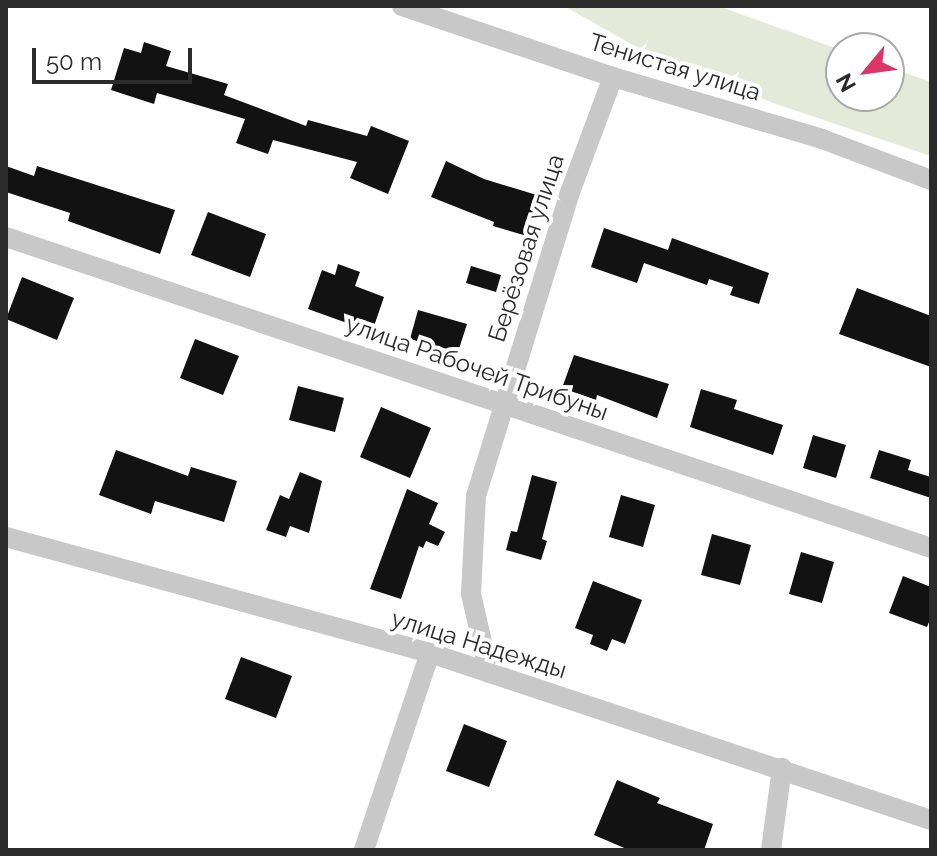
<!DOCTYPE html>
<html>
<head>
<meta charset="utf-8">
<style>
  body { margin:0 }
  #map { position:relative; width:937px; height:856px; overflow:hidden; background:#fff; font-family:Raleway,sans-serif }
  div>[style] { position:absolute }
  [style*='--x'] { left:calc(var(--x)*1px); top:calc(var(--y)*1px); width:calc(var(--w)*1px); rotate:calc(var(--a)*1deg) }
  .green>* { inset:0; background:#e5e9d9 }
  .building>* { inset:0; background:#121212 }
  .minor>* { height:20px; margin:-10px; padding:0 10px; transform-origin:10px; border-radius:10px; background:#c8c8c8 }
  span { translate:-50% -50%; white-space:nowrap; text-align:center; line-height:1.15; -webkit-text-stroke:8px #fff; paint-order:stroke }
  .street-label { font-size:24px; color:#2b2b2b }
  .frame { position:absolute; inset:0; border:8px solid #2b2b2b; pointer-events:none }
  .north { position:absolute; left:825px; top:32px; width:80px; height:80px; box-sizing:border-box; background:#fff; border:2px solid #aaa; border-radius:50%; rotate:241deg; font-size:22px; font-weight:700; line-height:32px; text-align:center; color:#2b2b2b }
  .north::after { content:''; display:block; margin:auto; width:28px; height:36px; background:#db3569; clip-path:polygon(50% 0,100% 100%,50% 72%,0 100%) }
  .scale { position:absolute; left:32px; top:48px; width:160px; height:36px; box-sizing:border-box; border:4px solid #2b2b2b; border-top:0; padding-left:10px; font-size:24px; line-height:28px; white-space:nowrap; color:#2b2b2b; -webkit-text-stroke:6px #fff; paint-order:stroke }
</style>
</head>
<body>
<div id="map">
  <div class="green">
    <div style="clip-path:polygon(564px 6px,718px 6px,841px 50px,841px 96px,889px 96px,889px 67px,931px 82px,931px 156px,773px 103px,638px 48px)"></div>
  </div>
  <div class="building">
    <div style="clip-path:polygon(144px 42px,171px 51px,166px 66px,228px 84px,224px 95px,306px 126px,308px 120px,367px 136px,371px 126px,409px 141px,388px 194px,350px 178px,357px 162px,273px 140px,268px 154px,236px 143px,245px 119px,157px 93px,154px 104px,111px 90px,124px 48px,141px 53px)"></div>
    <div style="clip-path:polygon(446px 161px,484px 179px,540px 196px,527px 236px,493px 226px,494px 222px,431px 197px)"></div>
    <div style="clip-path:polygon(6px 166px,34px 176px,37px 166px,175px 210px,160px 254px,68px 221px,70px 213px,6px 192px)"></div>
    <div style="clip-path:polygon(208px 212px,266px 234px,250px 277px,191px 255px)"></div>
    <div style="clip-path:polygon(604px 228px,668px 250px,672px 238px,769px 273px,759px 304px,730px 295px,733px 287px,709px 279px,707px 285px,644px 263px,637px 283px,591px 267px)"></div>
    <div style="clip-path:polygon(338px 264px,360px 272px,355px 286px,384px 297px,372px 332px,308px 309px,322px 270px,335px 275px)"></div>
    <div style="clip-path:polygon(471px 266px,501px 275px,496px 292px,466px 283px)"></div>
    <div style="clip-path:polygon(22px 277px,74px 298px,57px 340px,6px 319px)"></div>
    <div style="clip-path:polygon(857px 288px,931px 316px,931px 367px,839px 334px)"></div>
    <div style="clip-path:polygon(418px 310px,467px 324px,458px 352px,410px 339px)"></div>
    <div style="clip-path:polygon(195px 339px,239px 356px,223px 395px,180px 378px)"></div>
    <div style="clip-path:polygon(574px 355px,669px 384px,657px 418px,597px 395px,596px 400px,562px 388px)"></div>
    <div style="clip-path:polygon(298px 386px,344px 398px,335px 432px,289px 420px)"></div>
    <div style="clip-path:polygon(701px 389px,737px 400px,734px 409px,783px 425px,773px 455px,690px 427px)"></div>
    <div style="clip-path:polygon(381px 407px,431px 428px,410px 478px,360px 457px)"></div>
    <div style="clip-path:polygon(813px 435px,846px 445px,836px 478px,803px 468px)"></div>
    <div style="clip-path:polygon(116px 450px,188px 476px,191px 467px,237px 481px,224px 522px,155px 501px,151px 514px,99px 495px)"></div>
    <div style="clip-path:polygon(879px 450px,911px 460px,908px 470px,931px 477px,931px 498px,870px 478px)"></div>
    <div style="clip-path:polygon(300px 472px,322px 481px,309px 533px,290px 526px,286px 537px,266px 530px,280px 495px,289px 499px)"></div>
    <div style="clip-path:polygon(532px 475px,557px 482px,542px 539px,547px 541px,541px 560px,506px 550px,511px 531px,517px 532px)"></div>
    <div style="clip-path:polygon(407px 489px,438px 503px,429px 524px,445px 532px,438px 546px,426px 541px,423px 548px,419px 546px,401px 599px,370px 589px)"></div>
    <div style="clip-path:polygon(621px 495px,655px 505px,643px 547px,609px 537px)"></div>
    <div style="clip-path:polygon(712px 534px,751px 545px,740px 585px,701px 575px)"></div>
    <div style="clip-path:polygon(801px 552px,834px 562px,822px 603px,789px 594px)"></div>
    <div style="clip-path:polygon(903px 576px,931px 587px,931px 617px,927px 627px,889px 613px)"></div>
    <div style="clip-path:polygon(593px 581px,642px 600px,625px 644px,612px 639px,607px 651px,590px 644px,593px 635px,575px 628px)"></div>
    <div style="clip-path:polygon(241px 657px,292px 676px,276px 718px,225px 699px)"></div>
    <div style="clip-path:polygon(464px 724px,507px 741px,489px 787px,446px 771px)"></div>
    <div style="clip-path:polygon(617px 780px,660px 798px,657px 803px,713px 824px,704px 850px,629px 850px,594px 835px)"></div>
  </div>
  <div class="minor">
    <div style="--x:402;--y:6;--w:223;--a:18.6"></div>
    <div style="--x:613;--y:77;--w:218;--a:16.5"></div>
    <div style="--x:822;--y:139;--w:116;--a:20.6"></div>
    <div style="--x:6;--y:237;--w:976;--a:18.58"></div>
    <div style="--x:6;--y:537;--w:440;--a:15.3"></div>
    <div style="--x:430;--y:653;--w:528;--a:18.43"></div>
    <div style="--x:489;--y:673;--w:81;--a:-102.8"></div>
    <div style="--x:471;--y:594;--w:98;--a:-87.1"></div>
    <div style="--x:476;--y:496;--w:315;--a:-72.8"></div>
    <div style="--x:569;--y:195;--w:126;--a:-69.6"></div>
    <div style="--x:364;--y:850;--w:208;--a:-71.5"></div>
    <div style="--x:771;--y:850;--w:83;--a:-82.4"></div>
  </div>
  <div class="street-label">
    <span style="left:675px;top:67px;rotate:17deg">Тенистая улица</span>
    <span style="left:526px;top:248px;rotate:-72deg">Берёзовая улица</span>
    <span style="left:477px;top:368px;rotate:19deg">улица Рабочей Трибуны</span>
    <span style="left:479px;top:644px;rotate:17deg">улица Надежды</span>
  </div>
  <div class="frame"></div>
  <div class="north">N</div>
  <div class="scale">50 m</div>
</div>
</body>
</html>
